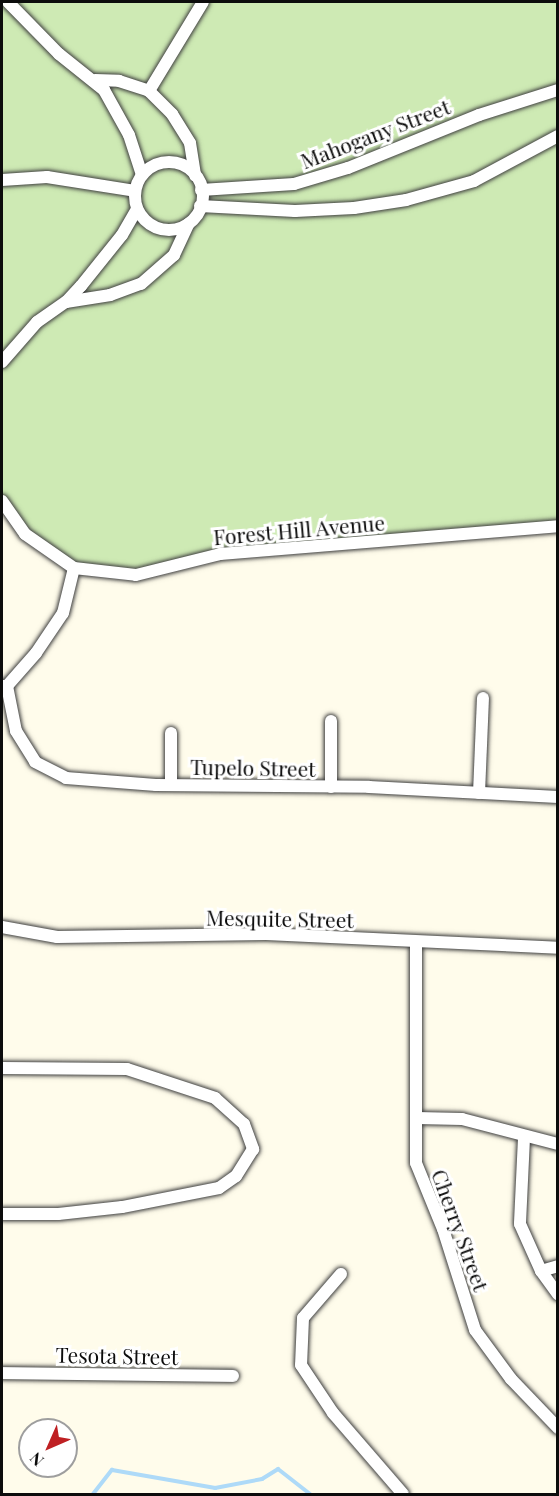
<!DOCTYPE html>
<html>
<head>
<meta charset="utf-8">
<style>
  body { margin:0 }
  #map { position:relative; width:559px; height:1496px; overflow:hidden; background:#fffceb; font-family:"Playfair Display",serif }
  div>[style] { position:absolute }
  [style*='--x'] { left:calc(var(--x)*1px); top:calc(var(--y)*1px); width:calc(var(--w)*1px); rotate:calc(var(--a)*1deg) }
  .green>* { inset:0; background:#ceeab4 }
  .stream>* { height:4px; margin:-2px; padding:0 2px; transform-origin:2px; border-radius:2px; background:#aedaf8 }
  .roads { filter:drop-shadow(0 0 2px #3f3f3f) drop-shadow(0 0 2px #3f3f3f) }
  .minor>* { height:12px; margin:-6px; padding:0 6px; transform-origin:6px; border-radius:6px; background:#fff }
  .minor>.ring { margin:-6px; padding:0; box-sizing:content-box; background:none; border:12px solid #fff; border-radius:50% }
  span { translate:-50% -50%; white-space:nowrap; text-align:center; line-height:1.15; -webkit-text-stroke:6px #fff; paint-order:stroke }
  .street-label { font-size:21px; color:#0c0c0c }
  .frame { position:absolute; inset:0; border:3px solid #0c0c0c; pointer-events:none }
  .north { position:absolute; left:18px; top:1418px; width:60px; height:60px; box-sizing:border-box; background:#fff; border:2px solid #9e9e9e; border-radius:50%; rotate:225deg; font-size:16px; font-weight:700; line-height:24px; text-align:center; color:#0c0c0c }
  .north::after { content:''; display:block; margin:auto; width:21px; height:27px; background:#bf2023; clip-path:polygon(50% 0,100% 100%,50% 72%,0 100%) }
</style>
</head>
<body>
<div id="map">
  <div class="green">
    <div style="clip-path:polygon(2px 2px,557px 2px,557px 526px,220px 554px,136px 575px,74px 568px,25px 534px,2px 501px)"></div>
  </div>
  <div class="stream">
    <div style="--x:93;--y:1494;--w:31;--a:-52"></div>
    <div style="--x:112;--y:1470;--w:105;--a:9.9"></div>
    <div style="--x:215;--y:1488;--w:48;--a:-10.8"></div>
    <div style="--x:262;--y:1479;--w:19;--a:-32"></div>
    <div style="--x:278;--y:1469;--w:41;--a:38"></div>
  </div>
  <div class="roads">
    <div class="minor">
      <div style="--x:8;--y:2;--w:73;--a:45.6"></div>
      <div style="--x:59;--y:54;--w:58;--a:38.7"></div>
      <div style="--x:104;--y:90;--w:51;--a:60.9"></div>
      <div style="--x:129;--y:135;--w:42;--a:72"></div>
      <div style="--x:95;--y:80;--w:24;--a:2"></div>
      <div style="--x:119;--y:81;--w:32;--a:18"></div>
      <div style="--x:149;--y:91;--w:33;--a:45"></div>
      <div style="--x:172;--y:114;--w:34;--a:58"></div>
      <div style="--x:190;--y:143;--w:33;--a:81"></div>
      <div style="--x:149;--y:91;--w:104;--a:-58.8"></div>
      <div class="ring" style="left:135px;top:162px;width:56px;height:56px"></div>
      <div style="--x:2;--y:180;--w:45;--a:-3.8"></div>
      <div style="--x:47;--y:177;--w:89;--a:9"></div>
      <div style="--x:201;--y:190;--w:93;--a:-3.7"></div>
      <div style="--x:294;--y:184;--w:56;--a:-16.5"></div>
      <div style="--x:348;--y:168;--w:141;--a:-22"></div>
      <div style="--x:479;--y:115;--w:83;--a:-17.6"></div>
      <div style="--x:200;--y:206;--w:95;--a:3"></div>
      <div style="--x:295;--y:211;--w:59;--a:-2.9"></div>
      <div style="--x:354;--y:208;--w:53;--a:-8.7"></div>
      <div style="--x:406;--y:200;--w:71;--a:-15.6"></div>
      <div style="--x:474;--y:181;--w:95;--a:-28.2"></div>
      <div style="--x:66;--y:302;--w:45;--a:-9"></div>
      <div style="--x:110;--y:295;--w:33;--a:-20"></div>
      <div style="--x:141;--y:284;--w:44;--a:-41.3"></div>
      <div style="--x:174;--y:255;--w:35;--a:-65"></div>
      <div style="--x:2;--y:362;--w:53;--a:-48.8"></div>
      <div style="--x:37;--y:322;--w:35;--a:-35"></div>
      <div style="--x:66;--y:302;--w:22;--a:-47"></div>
      <div style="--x:81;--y:286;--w:65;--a:-51.2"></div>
      <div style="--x:122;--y:235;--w:30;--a:-60"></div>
      <div style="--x:2;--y:501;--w:40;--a:55.1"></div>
      <div style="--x:25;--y:534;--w:60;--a:34.8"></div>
      <div style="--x:74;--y:568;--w:62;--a:6.4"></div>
      <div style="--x:136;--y:575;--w:87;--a:-14"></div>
      <div style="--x:220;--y:554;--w:339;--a:-4.7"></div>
      <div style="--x:2;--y:686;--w:5;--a:0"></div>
      <div style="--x:7;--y:686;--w:44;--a:-48.7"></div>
      <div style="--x:36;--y:653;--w:48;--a:-56"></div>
      <div style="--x:63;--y:613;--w:46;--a:-76.3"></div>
      <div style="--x:7;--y:686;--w:46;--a:78.7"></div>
      <div style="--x:16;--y:731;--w:36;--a:58"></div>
      <div style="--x:35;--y:762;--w:35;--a:27"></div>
      <div style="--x:66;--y:778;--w:90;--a:4.4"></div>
      <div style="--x:156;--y:785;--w:213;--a:0.5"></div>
      <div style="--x:369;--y:787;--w:189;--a:3"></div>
      <div style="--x:171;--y:785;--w:52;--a:-90"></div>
      <div style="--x:331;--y:787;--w:66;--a:-90"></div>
      <div style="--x:479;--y:793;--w:95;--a:-87.6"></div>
      <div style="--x:2;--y:927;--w:56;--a:10.3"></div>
      <div style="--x:57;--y:937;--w:209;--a:-0.8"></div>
      <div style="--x:266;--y:934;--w:292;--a:2.7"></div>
      <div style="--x:416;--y:942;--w:221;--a:90"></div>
      <div style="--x:416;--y:1163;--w:71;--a:67.8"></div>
      <div style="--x:443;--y:1229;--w:106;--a:72.4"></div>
      <div style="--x:475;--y:1330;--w:61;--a:53.7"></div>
      <div style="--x:511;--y:1379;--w:68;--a:46.2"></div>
      <div style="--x:2;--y:1068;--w:125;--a:0.5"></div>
      <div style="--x:127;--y:1069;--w:93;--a:18.2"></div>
      <div style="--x:215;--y:1098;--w:39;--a:42"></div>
      <div style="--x:244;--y:1124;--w:27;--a:70"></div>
      <div style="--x:253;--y:1149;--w:32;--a:122"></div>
      <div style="--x:236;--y:1176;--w:21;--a:145"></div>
      <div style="--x:219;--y:1188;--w:99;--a:168.9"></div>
      <div style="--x:122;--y:1207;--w:64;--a:173.8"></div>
      <div style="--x:58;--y:1214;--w:56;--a:180"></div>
      <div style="--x:417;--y:1118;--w:45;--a:1.3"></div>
      <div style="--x:462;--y:1119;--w:99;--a:14.6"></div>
      <div style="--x:524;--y:1138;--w:86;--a:92.7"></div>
      <div style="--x:520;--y:1224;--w:51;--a:65.9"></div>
      <div style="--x:541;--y:1271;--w:29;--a:54"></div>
      <div style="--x:541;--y:1271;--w:18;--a:-16"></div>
      <div style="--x:341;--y:1274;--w:58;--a:130.8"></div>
      <div style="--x:303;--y:1318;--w:47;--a:92.4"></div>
      <div style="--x:301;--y:1365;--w:58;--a:56.3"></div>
      <div style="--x:333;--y:1413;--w:107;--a:49.2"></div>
      <div style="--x:2;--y:1373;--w:231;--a:0.7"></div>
    </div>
  </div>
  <div class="street-label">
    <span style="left:375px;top:133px;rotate:-21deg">Mahogany Street</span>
    <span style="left:299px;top:529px;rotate:-5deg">Forest Hill Avenue</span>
    <span style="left:253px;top:767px;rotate:1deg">Tupelo Street</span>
    <span style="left:280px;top:918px;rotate:1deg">Mesquite Street</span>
    <span style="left:461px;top:1230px;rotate:70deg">Cherry Street</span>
    <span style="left:117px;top:1355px;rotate:1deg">Tesota Street</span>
  </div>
  <div class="frame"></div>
  <div class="north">N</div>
</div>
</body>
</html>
